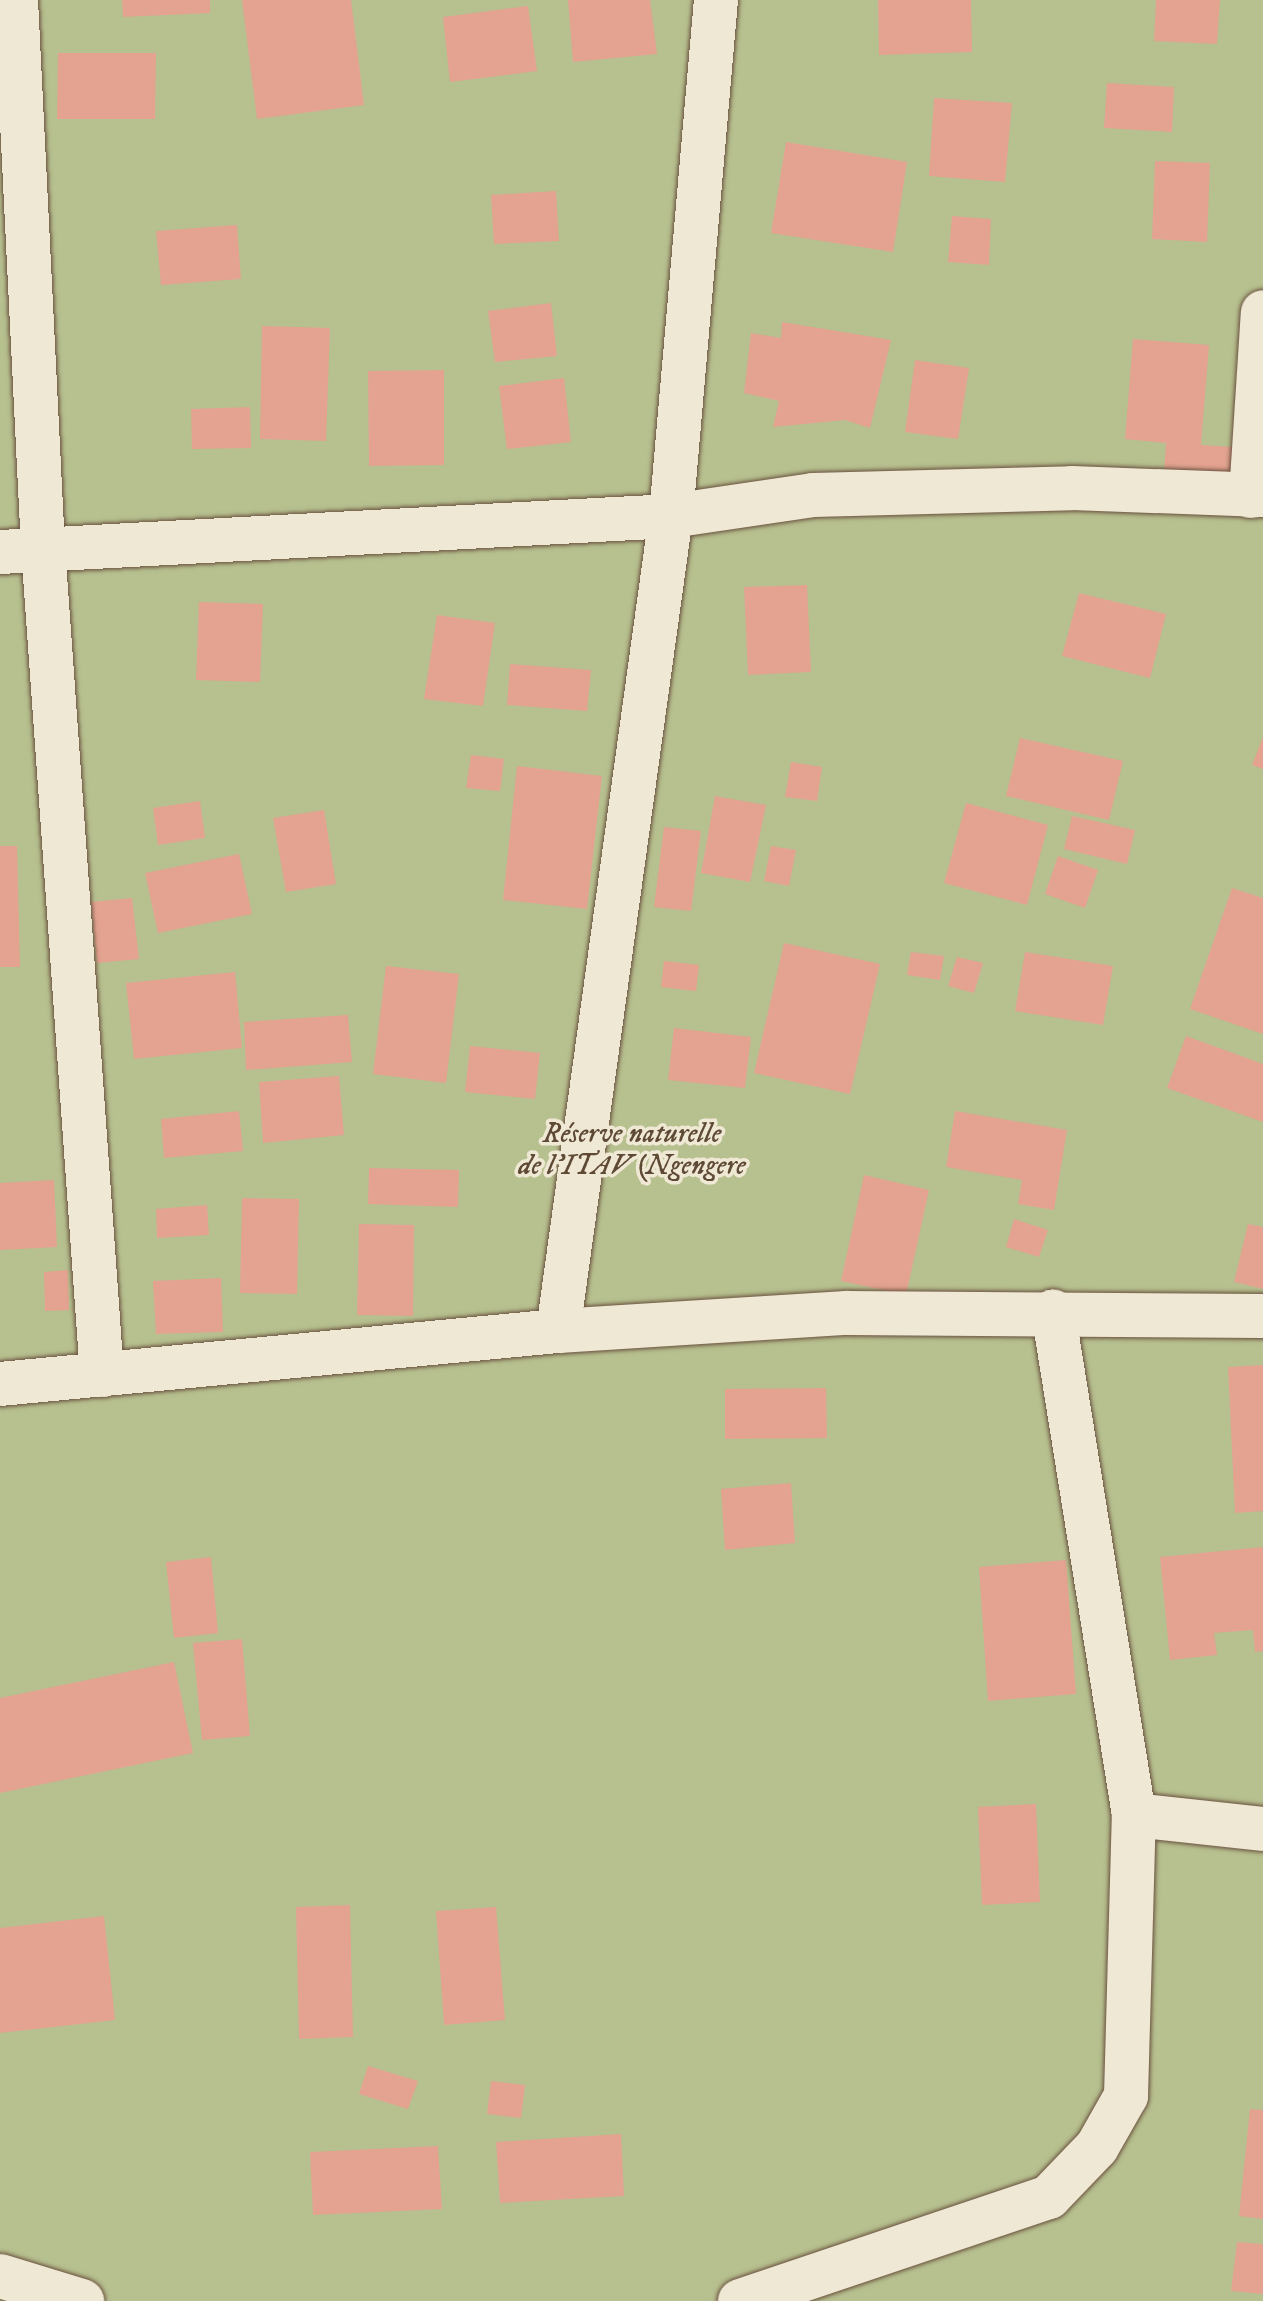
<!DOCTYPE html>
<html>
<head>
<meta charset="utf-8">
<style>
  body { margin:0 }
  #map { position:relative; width:1263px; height:2301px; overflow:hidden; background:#e6dcbd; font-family:"IM FELL DW Pica",serif }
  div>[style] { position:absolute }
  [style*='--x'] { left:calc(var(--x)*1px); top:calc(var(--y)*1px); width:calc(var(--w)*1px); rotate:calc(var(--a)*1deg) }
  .green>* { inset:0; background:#b7c08f }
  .building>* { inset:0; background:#e3a390 }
  .roads { filter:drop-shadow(0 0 2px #6a513f) drop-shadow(0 0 2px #6a513f) }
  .street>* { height:44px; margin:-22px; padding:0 22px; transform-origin:22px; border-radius:22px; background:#efe8d4 }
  span { translate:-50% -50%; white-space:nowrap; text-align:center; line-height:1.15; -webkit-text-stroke:7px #efe8d4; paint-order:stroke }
  .park-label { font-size:28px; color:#5e4a34; font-style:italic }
</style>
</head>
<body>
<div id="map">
  <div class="green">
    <div style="clip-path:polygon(0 0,1263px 0,1263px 2301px,0 2301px)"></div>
  </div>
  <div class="building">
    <div style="clip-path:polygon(122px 0,210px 0,210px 13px,123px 17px)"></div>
    <div style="clip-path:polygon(242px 0,351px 0,364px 105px,257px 119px)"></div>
    <div style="clip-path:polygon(568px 0,650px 0,657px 54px,573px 62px)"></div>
    <div style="clip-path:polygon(878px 0,971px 0,972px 52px,879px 55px)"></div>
    <div style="clip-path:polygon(1156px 0,1220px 0,1217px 44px,1154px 41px)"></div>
    <div style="clip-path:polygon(528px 6px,537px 71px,450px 82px,443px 17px)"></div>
    <div style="clip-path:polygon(58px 53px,156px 53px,155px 119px,57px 119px)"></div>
    <div style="clip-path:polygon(1107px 83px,1174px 87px,1172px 132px,1104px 128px)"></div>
    <div style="clip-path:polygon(934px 98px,1012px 103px,1005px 182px,929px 176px)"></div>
    <div style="clip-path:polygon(786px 142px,907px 162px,893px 252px,771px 233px)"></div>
    <div style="clip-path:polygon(1155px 161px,1210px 163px,1207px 242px,1152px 239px)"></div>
    <div style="clip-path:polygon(556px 191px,559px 241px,494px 244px,491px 195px)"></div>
    <div style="clip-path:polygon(952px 216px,991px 219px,989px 265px,948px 262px)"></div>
    <div style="clip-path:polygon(237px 225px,241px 279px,161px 285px,156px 231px)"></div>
    <div style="clip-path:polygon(551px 303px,557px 356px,495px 362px,488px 311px)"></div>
    <div style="clip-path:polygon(782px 322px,891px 340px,870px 428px,845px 420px,773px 427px,779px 401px,744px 393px,751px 333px,781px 338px)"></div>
    <div style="clip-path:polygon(262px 326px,330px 328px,326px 441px,260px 439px)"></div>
    <div style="clip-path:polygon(1133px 339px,1209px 345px,1201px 445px,1233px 447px,1230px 477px,1164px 473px,1166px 443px,1125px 439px)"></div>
    <div style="clip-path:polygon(915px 360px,969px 368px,958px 439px,905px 432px)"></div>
    <div style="clip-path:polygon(444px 370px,444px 465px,369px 466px,368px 371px)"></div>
    <div style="clip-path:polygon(564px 378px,571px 442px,507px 449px,499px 386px)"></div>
    <div style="clip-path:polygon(250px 407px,251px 448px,192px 449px,191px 409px)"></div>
    <div style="clip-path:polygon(807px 585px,811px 672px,748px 675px,744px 587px)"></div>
    <div style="clip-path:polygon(1079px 593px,1166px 614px,1150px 678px,1062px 656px)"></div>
    <div style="clip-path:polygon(199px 602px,263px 604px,260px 682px,196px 680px)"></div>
    <div style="clip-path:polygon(437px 615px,495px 623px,483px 706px,424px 699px)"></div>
    <div style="clip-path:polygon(510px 664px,591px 670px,587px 711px,507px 705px)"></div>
    <div style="clip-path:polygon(1263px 737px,1263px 769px,1252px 765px)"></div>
    <div style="clip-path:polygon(1020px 738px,1123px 761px,1109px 820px,1006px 796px)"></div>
    <div style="clip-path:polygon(471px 755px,504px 759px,500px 791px,466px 788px)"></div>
    <div style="clip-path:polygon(791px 762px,822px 767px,817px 801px,785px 797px)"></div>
    <div style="clip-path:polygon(517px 766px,602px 776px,587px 909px,503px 900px)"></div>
    <div style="clip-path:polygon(715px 796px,766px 805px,750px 882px,701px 873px)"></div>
    <div style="clip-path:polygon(200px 801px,205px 838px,158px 845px,153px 808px)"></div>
    <div style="clip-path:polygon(966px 803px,1048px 825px,1027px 905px,944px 883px)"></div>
    <div style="clip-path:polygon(324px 810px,336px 884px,286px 892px,273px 818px)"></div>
    <div style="clip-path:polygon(1072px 816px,1135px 830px,1127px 864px,1064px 849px)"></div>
    <div style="clip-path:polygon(664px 827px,701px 831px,691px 911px,654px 907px)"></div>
    <div style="clip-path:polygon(0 846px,17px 846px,20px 967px,0 967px)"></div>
    <div style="clip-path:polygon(771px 846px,796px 850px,789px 886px,764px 881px)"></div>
    <div style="clip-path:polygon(239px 854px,252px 914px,158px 933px,145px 873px)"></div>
    <div style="clip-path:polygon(1058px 856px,1098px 870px,1085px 908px,1045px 894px)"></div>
    <div style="clip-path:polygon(1232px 888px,1263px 898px,1263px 1034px,1190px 1009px)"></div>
    <div style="clip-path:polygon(132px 898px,139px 959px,97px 963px,91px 902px)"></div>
    <div style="clip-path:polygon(784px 943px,880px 964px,850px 1094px,754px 1073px)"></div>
    <div style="clip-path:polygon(911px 952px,944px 956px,940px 980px,907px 975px)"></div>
    <div style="clip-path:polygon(1025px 952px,1113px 966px,1103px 1025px,1015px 1011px)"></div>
    <div style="clip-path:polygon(957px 957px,983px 963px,974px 993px,948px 986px)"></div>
    <div style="clip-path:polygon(664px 961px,699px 965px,696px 991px,661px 987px)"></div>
    <div style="clip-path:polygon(386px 966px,459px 974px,446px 1083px,373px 1074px)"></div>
    <div style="clip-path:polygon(235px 972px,242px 1048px,134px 1059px,126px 983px)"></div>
    <div style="clip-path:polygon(348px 1015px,352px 1062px,246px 1070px,244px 1022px)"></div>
    <div style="clip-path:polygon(674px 1028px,751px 1037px,745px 1088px,668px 1080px)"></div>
    <div style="clip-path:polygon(1186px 1036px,1263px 1064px,1263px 1122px,1167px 1088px)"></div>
    <div style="clip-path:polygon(470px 1046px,540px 1053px,535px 1099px,465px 1092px)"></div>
    <div style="clip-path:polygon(339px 1076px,344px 1135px,263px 1143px,259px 1082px)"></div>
    <div style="clip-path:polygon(239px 1111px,243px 1151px,164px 1158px,161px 1119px)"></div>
    <div style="clip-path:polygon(955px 1111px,1067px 1130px,1054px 1210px,1018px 1204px,1022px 1180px,946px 1167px)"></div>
    <div style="clip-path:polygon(369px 1168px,459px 1170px,458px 1207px,368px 1204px)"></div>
    <div style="clip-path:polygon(864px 1175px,929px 1190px,906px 1295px,841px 1281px)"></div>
    <div style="clip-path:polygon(54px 1180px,57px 1247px,0 1250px,0 1183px)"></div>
    <div style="clip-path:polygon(242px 1198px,299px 1199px,297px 1294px,240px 1293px)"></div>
    <div style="clip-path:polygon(207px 1205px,209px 1235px,157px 1238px,156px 1209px)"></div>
    <div style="clip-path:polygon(1014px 1219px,1048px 1230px,1039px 1257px,1006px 1247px)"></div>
    <div style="clip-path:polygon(359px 1224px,414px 1225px,413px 1316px,357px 1315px)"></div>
    <div style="clip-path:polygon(1248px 1224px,1263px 1227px,1263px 1289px,1234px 1282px)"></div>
    <div style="clip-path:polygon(68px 1270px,69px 1310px,45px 1311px,44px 1272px)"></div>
    <div style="clip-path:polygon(221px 1278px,223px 1332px,156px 1334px,153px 1281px)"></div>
    <div style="clip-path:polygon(1263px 1365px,1263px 1511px,1235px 1513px,1228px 1367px)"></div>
    <div style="clip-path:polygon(826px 1388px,827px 1438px,725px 1439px,725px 1389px)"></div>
    <div style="clip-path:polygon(791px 1483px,795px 1543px,725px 1550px,721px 1489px)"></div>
    <div style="clip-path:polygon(1263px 1547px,1263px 1651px,1255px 1652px,1253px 1630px,1214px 1633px,1217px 1655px,1170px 1660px,1160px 1557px)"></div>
    <div style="clip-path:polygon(211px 1557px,218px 1633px,174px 1638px,166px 1562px)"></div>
    <div style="clip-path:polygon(1066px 1560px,1076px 1694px,988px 1701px,979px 1567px)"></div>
    <div style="clip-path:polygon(242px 1639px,250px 1736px,202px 1740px,193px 1643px)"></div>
    <div style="clip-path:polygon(174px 1662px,193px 1753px,0 1793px,0 1698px)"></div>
    <div style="clip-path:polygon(1036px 1804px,1040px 1902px,982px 1905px,978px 1807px)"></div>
    <div style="clip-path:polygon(350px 1905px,353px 2037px,299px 2039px,296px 1907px)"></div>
    <div style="clip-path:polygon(496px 1907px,505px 2020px,444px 2025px,436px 1911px)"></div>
    <div style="clip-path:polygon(104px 1916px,115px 2020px,0 2033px,0 1928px)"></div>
    <div style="clip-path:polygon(368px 2066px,418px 2081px,408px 2109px,359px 2094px)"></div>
    <div style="clip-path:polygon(491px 2081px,525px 2085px,521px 2118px,487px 2114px)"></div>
    <div style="clip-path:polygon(1250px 2109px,1263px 2110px,1263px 2219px,1239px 2216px)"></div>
    <div style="clip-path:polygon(621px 2134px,624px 2196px,500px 2203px,496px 2142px)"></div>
    <div style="clip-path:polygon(438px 2146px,442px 2209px,313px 2215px,310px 2152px)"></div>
    <div style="clip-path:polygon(1237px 2242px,1263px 2244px,1263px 2294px,1231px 2291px)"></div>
  </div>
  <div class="roads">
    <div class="street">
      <div style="--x:16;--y:0;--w:549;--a:87.18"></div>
      <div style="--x:43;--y:548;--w:829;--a:85.92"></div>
      <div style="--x:1251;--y:496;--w:184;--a:-86.3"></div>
      <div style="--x:0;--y:552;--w:672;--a:-3.07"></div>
      <div style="--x:671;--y:516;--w:144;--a:-8.4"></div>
      <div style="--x:813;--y:495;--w:259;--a:-1.5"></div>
      <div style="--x:1072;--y:488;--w:191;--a:2.1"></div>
      <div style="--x:558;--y:1331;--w:823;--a:-82.11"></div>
      <div style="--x:671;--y:516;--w:518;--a:-85.02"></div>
      <div style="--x:0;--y:1384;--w:561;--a:-5.43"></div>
      <div style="--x:558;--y:1331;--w:289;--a:-3.6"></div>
      <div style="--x:846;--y:1313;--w:417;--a:0.4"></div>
      <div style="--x:1134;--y:1815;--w:130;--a:6.2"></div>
      <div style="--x:0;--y:2276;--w:86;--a:17"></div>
      <div style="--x:740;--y:2301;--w:326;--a:-18.6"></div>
      <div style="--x:1049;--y:2197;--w:69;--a:-46.2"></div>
      <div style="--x:1097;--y:2147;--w:59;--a:-60.4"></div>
      <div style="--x:1126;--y:2096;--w:281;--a:-88.4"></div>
      <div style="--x:1134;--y:1815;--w:510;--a:-99.13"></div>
    </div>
  </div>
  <div class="park-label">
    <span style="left:632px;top:1150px">Réserve naturelle<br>de l'ITAV (Ngengere</span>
  </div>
</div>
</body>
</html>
